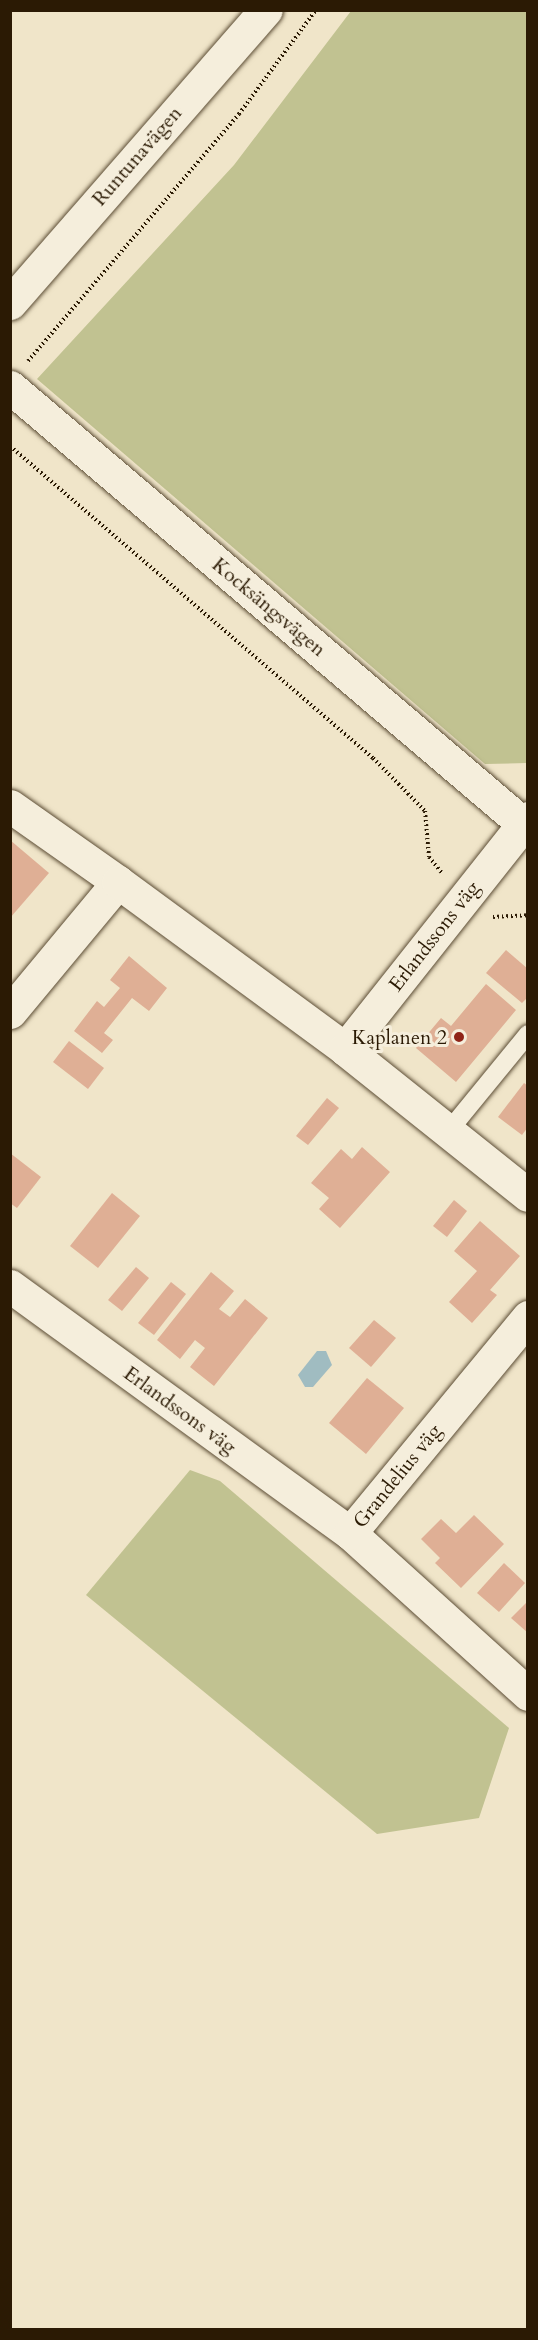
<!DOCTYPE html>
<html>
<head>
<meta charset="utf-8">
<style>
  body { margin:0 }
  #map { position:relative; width:538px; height:2340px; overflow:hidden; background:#f0e5c9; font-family:Cardo,serif }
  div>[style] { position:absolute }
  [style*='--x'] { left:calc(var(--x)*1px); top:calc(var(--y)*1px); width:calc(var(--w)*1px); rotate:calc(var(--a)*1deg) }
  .green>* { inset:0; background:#c1c291 }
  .water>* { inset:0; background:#a0bcc1 }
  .building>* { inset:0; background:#dfaf95 }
  .path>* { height:4px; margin-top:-2px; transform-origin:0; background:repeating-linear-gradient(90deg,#2b1a04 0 1.5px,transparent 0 4.5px) }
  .roads { filter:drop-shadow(0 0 2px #5c4d35) drop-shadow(0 0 2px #5c4d35) }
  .lane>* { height:18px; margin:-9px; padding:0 9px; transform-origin:9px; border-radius:9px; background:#f5eedc }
  .street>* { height:33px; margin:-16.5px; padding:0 16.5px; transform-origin:16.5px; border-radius:16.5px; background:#f5eedc }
  .secondary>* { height:33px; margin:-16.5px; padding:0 16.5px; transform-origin:16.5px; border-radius:16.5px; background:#f5eedc }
  .dots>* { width:16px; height:16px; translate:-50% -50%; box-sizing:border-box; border:3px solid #f5eedc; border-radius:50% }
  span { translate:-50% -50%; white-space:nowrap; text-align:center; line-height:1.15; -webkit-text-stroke:6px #f5eedc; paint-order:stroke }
  .street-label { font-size:20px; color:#2b1a04 }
  .poi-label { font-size:20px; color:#2b1a04 }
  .right { translate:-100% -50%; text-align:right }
  .frame { position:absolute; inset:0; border:12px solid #2b1a04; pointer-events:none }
</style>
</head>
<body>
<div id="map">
  <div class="green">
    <div style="clip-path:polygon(351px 11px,527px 11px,527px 763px,485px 764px,37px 379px,234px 165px)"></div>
    <div style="clip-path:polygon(190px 1470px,220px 1481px,509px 1728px,479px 1818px,377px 1834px,86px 1595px)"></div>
  </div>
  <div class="water">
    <div style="clip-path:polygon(317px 1351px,326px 1351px,332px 1365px,313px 1387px,305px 1387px,298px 1375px)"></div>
  </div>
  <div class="building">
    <div style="clip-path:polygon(10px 840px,49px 873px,10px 918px)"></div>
    <div style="clip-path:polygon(506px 950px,528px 969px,528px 997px,522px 1003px,486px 973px)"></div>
    <div style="clip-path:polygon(129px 956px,167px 988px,149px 1011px,132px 998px,104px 1033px,113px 1040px,102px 1053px,74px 1031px,97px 1001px,104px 1007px,120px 988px,110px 980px)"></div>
    <div style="clip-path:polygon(486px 984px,516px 1010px,456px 1082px,416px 1048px,441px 1018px,451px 1026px)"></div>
    <div style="clip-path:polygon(69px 1041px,104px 1068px,88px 1089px,53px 1062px)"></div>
    <div style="clip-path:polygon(524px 1083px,528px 1086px,528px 1127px,522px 1135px,498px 1117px)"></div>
    <div style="clip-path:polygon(327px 1098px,339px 1108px,308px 1145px,296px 1136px)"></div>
    <div style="clip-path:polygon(362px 1147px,390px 1172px,340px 1228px,319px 1209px,329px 1198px,311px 1183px,341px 1149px,352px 1159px)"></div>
    <div style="clip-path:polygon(10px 1153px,41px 1177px,17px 1208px,10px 1203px)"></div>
    <div style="clip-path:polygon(112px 1193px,140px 1216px,98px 1268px,70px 1246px)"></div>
    <div style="clip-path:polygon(454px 1200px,467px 1211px,447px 1237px,433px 1226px)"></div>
    <div style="clip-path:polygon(480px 1221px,520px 1256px,490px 1290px,497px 1295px,472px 1323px,449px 1302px,477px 1271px,454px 1251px)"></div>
    <div style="clip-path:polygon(136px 1267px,149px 1278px,122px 1311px,108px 1300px)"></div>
    <div style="clip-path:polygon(211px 1272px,234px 1291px,219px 1309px,230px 1317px,245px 1299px,268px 1318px,214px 1386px,190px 1367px,205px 1348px,195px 1340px,180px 1359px,157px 1340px)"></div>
    <div style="clip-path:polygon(171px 1282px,186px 1294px,154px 1335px,138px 1323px)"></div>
    <div style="clip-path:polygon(374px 1320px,396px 1338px,371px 1367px,349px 1348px)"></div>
    <div style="clip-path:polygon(367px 1378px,404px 1408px,366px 1454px,329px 1423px)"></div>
    <div style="clip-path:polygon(474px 1515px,504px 1544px,461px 1588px,435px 1563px,440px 1558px,421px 1539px,441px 1519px,456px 1533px)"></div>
    <div style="clip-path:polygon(504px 1563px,525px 1583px,499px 1612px,477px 1593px)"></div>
    <div style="clip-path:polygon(528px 1601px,528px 1633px,511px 1618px)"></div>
  </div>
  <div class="path">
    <div style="--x:28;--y:361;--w:325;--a:-49.5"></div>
    <div style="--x:239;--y:114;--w:129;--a:-53.5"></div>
    <div style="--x:10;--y:446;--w:479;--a:40.7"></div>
    <div style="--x:373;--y:758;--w:74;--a:45.5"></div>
    <div style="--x:425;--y:811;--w:46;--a:85"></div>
    <div style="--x:429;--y:857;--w:21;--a:51"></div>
    <div style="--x:493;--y:917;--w:35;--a:-3"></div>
  </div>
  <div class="roads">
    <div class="lane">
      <div style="--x:447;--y:1133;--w:128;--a:-50.7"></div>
    </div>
    <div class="street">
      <div style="--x:10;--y:806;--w:132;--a:35.1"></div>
      <div style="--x:10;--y:1012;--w:169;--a:-50.3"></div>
      <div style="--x:118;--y:882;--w:282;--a:36.3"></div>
      <div style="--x:345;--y:1049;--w:234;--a:38.6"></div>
      <div style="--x:345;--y:1049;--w:295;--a:-51.6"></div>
      <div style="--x:10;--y:1286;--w:420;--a:36"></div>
      <div style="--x:350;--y:1533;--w:240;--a:42.1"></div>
      <div style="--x:350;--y:1533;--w:280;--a:-50.5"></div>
    </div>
    <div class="secondary">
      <div style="--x:10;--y:303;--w:389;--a:-48.9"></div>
      <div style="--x:10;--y:387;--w:680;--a:40.41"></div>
    </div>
  </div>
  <div class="dots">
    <div style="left:459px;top:1037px;background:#8f2418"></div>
  </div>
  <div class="street-label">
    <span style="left:137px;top:156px;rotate:-49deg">Runtunavägen</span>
    <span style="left:269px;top:607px;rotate:40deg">Kocksängsvägen</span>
    <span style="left:434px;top:936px;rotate:-52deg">Erlandssons väg</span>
    <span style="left:180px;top:1410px;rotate:36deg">Erlandssons väg</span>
    <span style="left:397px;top:1476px;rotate:-51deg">Grandelius väg</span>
  </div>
  <div class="poi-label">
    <span class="right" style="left:447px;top:1037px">Kaplanen 2</span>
  </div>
  <div class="frame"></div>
</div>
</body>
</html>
